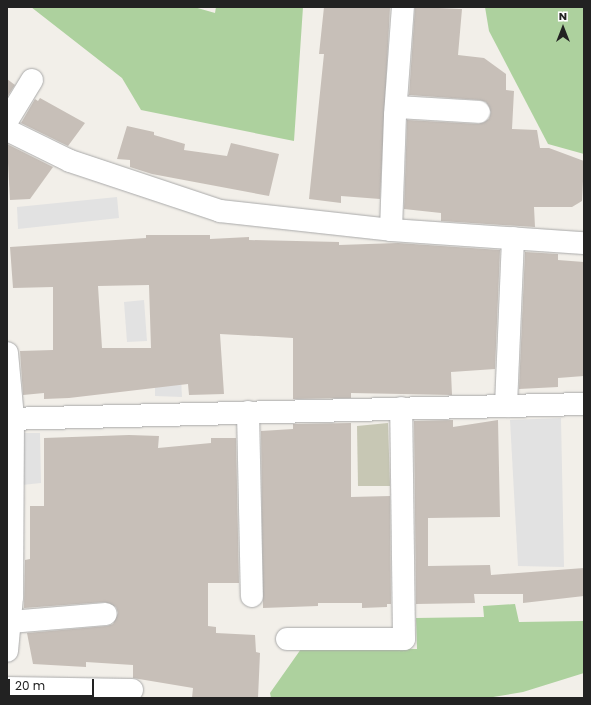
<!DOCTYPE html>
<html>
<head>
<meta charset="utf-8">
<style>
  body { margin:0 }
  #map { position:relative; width:591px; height:705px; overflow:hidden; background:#f2efe9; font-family:Poppins,sans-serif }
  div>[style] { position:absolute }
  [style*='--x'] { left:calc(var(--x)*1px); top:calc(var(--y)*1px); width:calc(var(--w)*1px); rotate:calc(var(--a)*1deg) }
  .construction>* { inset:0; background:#c7c7b4 }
  .forest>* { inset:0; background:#add19e }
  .parking>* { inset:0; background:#e2e2e2 }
  .building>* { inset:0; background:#c7bfb8 }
  .roads { filter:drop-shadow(0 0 1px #a9a9a9) drop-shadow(0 0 1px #a9a9a9) }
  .minor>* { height:22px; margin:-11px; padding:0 11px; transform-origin:11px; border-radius:11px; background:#fff }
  span { translate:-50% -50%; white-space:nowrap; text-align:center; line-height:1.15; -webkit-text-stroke:4px #fff; paint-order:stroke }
  .frame { position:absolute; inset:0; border:8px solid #222; pointer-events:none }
  .north { position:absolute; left:543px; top:8px; width:40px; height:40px; -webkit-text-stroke:3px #fff; paint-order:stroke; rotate:0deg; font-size:11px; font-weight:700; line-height:16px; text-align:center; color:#222 }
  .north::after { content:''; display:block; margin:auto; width:14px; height:18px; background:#222; clip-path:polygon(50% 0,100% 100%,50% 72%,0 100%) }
  .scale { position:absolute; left:8px; top:679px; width:86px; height:18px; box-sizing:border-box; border:2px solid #222; border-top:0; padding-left:5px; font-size:12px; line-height:14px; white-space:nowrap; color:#222; -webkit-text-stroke:3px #fff; paint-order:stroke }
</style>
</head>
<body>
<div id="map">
  <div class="construction">
    <div style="clip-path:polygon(388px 423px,390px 486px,358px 486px,357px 426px)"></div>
  </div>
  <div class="forest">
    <div style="clip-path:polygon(31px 7px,194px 7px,215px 13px,216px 7px,303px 7px,294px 141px,141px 110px,122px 78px)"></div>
    <div style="clip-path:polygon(485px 7px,584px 7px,584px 154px,548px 144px,489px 31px)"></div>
    <div style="clip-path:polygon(515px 604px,519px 622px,584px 621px,584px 673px,523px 692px,487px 698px,271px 698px,270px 693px,301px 649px,417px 649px,416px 618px,484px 617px,483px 606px)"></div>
  </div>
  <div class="parking">
    <div style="clip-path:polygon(117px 197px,119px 218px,18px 229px,17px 207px)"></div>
    <div style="clip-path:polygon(144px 300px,147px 341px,127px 342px,124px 302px)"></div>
    <div style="clip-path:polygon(179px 340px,182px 397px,155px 396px,155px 341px)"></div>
    <div style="clip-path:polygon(561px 418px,564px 567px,518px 566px,510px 420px)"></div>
    <div style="clip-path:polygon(22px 433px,40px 433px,41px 483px,22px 485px)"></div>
  </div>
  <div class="building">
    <div style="clip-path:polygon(324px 7px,390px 7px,380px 199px,341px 196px,341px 203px,309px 199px,324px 54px,319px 54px)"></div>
    <div style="clip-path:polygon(415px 7px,462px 9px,458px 55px,484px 58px,506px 74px,506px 90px,514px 91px,512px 129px,537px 130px,540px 148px,549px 148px,584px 161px,582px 201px,572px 207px,534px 207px,535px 227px,441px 221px,441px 213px,404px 209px,407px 120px,479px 124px,489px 119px,491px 112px,486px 102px,480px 100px,409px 95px)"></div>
    <div style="clip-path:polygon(7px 79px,15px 85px,7px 97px)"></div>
    <div style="clip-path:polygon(40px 98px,85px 123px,68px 146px,21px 123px,35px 99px,38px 101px)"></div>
    <div style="clip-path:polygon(127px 126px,154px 132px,154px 135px,185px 144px,184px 150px,227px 156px,231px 143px,279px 154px,269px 196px,152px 174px,130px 167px,130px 160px,117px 159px)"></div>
    <div style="clip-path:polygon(7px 144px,53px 167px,30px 199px,10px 200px)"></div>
    <div style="clip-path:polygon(evenodd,146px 235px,210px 235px,210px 239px,249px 237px,249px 240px,339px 242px,339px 245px,398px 243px,500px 250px,495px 369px,451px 372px,452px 395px,351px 393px,351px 398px,293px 399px,293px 338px,220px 334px,224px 394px,189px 395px,188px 384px,69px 398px,44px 399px,44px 393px,23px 395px,20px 351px,53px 350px,53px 287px,13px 288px,10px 247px,146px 238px,146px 235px,149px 285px,151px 348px,102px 348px,98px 286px,149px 285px)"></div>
    <div style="clip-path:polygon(525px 252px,558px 254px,558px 260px,584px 262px,584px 376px,558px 378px,558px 387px,519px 389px)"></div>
    <div style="clip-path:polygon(453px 420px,453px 427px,498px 420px,500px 517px,428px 518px,428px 566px,490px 565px,491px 575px,584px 568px,584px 596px,523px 603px,523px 594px,474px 594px,475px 603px,416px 604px,414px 421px)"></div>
    <div style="clip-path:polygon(351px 423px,351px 497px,390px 496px,391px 604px,387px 604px,387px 607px,362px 608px,362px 603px,318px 603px,318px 606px,263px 608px,261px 431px,293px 429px,293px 424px)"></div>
    <div style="clip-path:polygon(129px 435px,159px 436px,158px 448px,211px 443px,211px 438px,236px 438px,239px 583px,208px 583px,208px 626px,216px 627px,216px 633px,255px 635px,256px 652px,260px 653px,258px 698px,192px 698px,193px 688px,133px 678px,133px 665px,86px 662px,86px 667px,33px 664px,27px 633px,107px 626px,113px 624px,118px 613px,116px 607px,105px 602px,24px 608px,25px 560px,30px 559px,30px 506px,44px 506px,44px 438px)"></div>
  </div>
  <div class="roads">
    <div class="minor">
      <div style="--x:396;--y:107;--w:83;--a:3.4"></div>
      <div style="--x:7;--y:121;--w:48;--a:-58.6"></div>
      <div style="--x:7;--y:130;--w:70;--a:26.2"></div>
      <div style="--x:70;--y:161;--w:158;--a:18.4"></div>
      <div style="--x:220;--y:211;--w:172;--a:6.3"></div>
      <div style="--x:391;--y:230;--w:193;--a:3.9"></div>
      <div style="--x:391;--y:230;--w:115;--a:-88"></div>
      <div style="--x:395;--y:115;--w:108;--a:-85.8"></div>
      <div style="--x:7;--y:353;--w:65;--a:84.7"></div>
      <div style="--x:13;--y:418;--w:179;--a:90.3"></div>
      <div style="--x:12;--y:597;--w:54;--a:95.3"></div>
      <div style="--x:506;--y:406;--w:168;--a:-87.6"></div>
      <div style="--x:248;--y:412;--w:184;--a:88.8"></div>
      <div style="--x:7;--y:419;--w:577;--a:-1.49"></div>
      <div style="--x:10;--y:622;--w:96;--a:-4.8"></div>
      <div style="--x:287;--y:639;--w:117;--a:0"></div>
      <div style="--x:404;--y:639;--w:231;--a:-90.7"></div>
      <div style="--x:7;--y:688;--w:125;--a:0.9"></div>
    </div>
  </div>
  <div class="frame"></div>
  <div class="north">N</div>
  <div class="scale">20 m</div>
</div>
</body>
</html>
